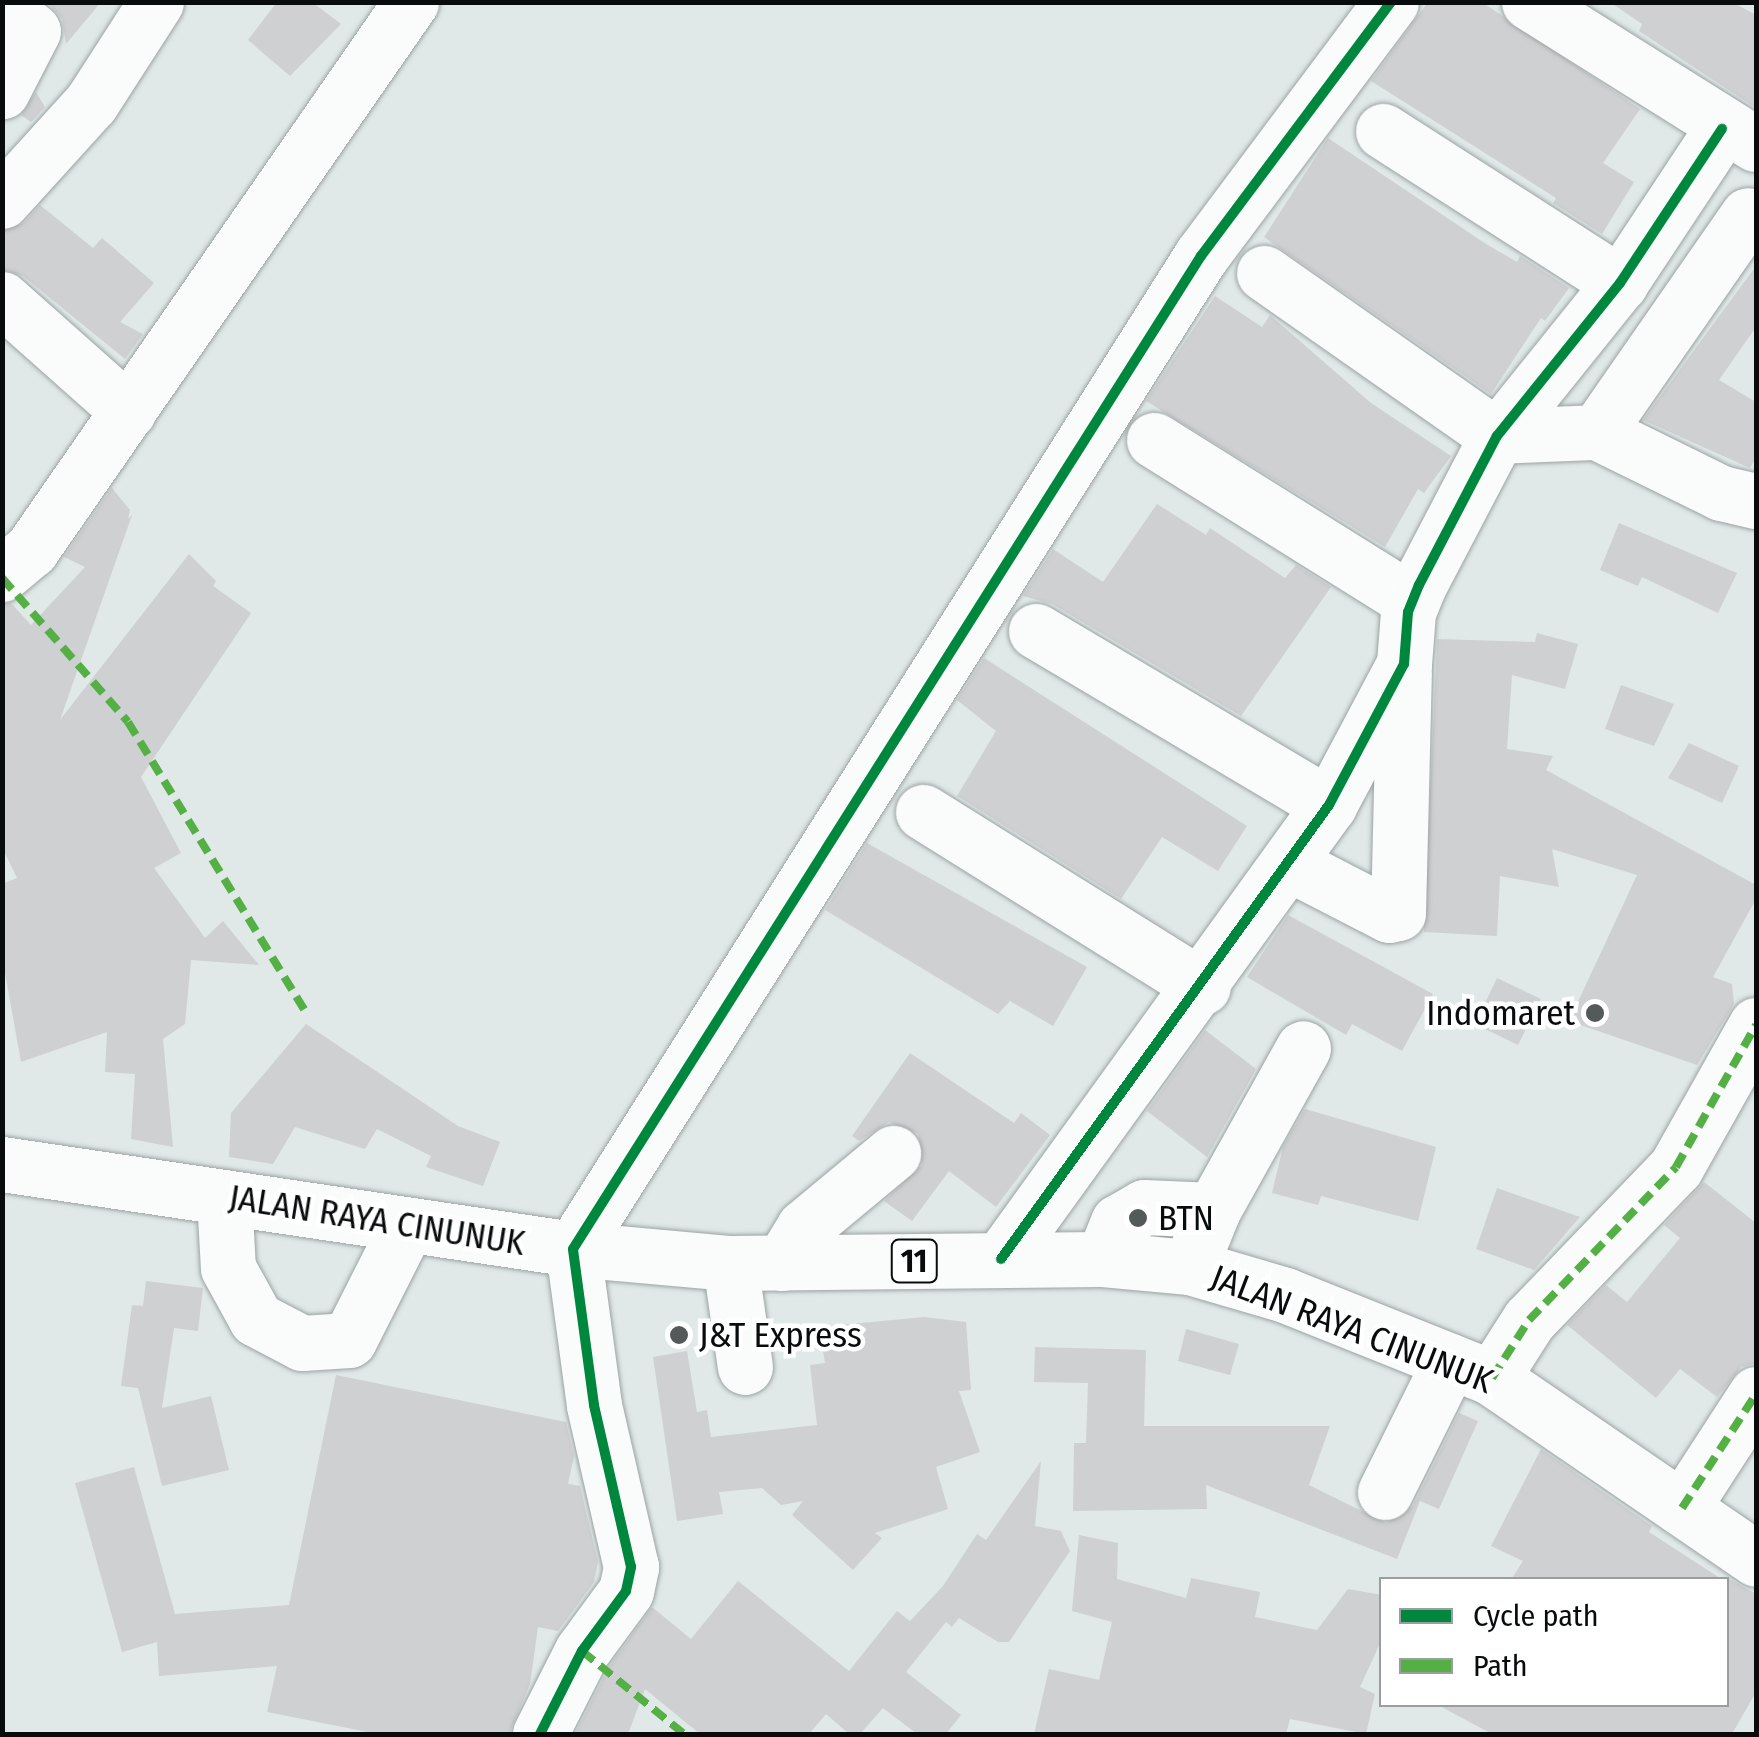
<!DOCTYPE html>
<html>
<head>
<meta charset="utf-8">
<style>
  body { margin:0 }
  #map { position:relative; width:1759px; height:1737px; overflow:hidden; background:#e0e8e8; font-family:"Fira Sans Condensed",sans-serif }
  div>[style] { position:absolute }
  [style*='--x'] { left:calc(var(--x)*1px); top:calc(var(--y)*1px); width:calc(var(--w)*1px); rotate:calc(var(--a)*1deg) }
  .building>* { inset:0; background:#cfd0d1 }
  .roads { filter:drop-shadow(0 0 2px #9da3a3) drop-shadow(0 0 2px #9da3a3) }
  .minor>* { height:55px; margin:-27.5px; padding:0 27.5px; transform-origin:27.5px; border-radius:27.5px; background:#fafcfc }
  .highway>* { height:55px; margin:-27.5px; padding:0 27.5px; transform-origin:27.5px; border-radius:27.5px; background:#fafcfc }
  .quiet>* { height:8px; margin-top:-4px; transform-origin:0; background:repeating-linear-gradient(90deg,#54b044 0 15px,transparent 0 23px) }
  .cycleway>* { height:10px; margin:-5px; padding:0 5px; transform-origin:5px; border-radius:5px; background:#00873e }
  .dots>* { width:28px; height:28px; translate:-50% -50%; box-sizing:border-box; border:5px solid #fff; border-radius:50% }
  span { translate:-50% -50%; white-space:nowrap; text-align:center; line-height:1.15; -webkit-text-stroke:9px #fff; paint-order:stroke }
  .shield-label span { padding:2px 8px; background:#fff; border:2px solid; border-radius:8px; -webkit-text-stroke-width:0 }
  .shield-label { font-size:32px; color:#080c0d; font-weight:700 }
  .poi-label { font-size:35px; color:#080c0d }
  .right { translate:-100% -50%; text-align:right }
  .left { translate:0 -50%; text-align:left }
  .street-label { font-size:35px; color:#080c0d }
  .frame { position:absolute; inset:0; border:5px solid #080c0d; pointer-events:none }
  .legend { position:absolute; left:1379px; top:1577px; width:350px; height:130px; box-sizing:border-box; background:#fff; border:2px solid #9c9e9e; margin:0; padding:12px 18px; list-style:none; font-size:30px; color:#080c0d }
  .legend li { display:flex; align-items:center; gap:20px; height:50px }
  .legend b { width:50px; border:2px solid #9c9e9e }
</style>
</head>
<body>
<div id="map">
  <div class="building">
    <div style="clip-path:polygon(48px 2px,101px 2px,66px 44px,62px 19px)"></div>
    <div style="clip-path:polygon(277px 2px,312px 2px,341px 24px,290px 76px,248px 40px)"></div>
    <div style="clip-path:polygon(1428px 2px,1482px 2px,1640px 109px,1603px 163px,1634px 182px,1602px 234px,1553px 203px,1556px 198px,1371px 81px)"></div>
    <div style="clip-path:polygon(1610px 2px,1732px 2px,1756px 15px,1756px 108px,1639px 31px,1642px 24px)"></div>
    <div style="clip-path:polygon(36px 92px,45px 107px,31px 122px,21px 115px)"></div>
    <div style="clip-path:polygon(1328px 138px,1486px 244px,1517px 262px,1520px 256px,1569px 288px,1545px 321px,1541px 318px,1491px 394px,1264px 237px)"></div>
    <div style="clip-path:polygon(40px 205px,93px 248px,102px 238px,154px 283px,120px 322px,143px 334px,125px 359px,23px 276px,2px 269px,2px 231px,24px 223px)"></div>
    <div style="clip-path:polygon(1756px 266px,1756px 327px,1719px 380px,1756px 402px,1756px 458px,1750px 468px,1643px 420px)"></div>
    <div style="clip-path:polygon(1215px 296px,1262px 327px,1270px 315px,1371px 403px,1451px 456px,1424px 493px,1418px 489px,1385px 547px,1146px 401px)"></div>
    <div style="clip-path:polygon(112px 488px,130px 510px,128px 519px,132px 515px,60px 720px,189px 554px,216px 581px,213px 586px,251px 613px,141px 777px,181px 853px,154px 868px,205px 938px,223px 921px,259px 965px,191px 960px,185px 1024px,163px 1039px,173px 1147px,131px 1139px,135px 1074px,105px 1072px,107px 1032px,21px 1062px,2px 956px,2px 884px,17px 878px,2px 847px,2px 604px,11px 603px,31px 625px,85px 567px,64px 557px)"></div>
    <div style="clip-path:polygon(1157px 504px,1206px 535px,1210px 528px,1285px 578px,1296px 565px,1331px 587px,1241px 716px,1052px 604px,1023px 596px,1053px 549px,1103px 582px)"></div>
    <div style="clip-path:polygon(1619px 523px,1737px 573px,1718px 613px,1642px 577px,1638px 586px,1600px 570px)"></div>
    <div style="clip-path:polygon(1537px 633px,1578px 644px,1565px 689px,1512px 675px,1507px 749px,1553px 756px,1546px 770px,1756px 885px,1756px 899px,1713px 977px,1732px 984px,1734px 1004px,1697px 1065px,1569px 1021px,1637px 875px,1552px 849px,1559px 887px,1500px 876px,1497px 936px,1424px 932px,1437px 639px,1535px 642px)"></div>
    <div style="clip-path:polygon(984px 658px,1247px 826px,1218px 871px,1162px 837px,1121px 899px,957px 796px,996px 731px,957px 700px)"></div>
    <div style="clip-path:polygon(1621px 685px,1674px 704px,1654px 746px,1605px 729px)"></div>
    <div style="clip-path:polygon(1689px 743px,1739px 766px,1722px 803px,1668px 778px)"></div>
    <div style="clip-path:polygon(867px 843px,1087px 967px,1053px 1026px,1010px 1001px,998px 1014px,825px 910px)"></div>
    <div style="clip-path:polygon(1288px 915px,1433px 994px,1402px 1051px,1352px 1024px,1346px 1035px,1247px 977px)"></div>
    <div style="clip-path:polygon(1497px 978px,1541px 999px,1518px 1045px,1475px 1024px)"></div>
    <div style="clip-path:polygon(306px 1024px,458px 1126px,500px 1142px,483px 1186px,426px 1167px,431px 1156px,377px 1129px,365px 1149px,295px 1127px,273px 1164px,229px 1157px,231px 1113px)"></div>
    <div style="clip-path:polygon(1205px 1030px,1256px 1069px,1207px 1157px,1147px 1111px)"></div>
    <div style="clip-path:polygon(910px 1053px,1014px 1123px,1021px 1113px,1050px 1135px,996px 1207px,949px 1171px,912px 1221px,884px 1201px,922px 1165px,918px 1134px,889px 1122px,859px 1141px,852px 1136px)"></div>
    <div style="clip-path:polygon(1305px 1109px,1436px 1147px,1418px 1221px,1321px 1196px,1318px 1205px,1272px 1193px,1283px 1147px)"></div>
    <div style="clip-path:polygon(1704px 1182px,1756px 1223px,1756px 1363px,1741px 1367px,1717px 1397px,1680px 1369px,1656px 1398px,1567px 1325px,1606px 1285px,1627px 1302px,1680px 1238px,1664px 1225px)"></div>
    <div style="clip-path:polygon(1497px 1188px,1580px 1217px,1534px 1270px,1476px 1249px)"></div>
    <div style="clip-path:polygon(146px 1281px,203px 1288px,198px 1331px,174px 1328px,162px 1408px,211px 1396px,229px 1470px,162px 1486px,138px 1388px,121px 1386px,132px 1305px,143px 1306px)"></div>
    <div style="clip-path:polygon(924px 1317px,966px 1322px,971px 1390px,959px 1391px,980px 1452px,936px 1467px,948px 1509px,875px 1533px,882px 1538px,853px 1570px,792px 1515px,803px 1501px,781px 1505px,762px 1488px,719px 1492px,723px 1514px,677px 1521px,653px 1357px,687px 1351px,697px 1412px,707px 1410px,711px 1437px,817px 1425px,810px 1365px,825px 1363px,819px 1327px)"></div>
    <div style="clip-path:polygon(1186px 1329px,1239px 1344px,1230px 1375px,1178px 1361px)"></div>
    <div style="clip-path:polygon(1035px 1347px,1146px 1350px,1144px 1426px,1330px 1426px,1309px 1485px,1386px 1523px,1413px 1506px,1459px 1413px,1478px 1421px,1439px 1509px,1420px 1501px,1397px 1559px,1206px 1485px,1207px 1509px,1073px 1511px,1074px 1443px,1086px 1443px,1088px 1383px,1034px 1382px)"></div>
    <div style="clip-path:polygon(336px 1375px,566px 1422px,574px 1456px,568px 1484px,580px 1486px,598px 1562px,594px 1582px,558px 1631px,538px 1627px,530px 1684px,509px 1734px,378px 1734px,267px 1712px,277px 1666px,159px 1676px,157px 1642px,122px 1652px,75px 1483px,134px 1467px,175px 1614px,289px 1605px)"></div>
    <div style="clip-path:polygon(1541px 1449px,1652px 1526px,1649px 1532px,1723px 1580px,1511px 1580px,1523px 1561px,1491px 1546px)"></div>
    <div style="clip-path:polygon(1041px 1461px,1035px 1526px,1061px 1531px,1070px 1551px,1009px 1642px,998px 1642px,959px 1618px,952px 1627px,946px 1622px,906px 1672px,961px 1715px,946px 1734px,917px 1734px,883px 1708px,860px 1734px,849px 1734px,826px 1714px,809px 1734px,700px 1734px,645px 1689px,628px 1734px,575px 1734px,609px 1667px,652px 1607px,691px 1639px,738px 1581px,849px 1671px,897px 1611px,910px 1621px,943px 1586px,977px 1534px,986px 1540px)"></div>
    <div style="clip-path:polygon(1079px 1535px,1118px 1543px,1117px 1579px,1186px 1598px,1191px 1578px,1260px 1592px,1255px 1617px,1317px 1630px,1348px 1589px,1382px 1595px,1382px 1639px,1360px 1687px,1375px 1694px,1366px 1734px,1290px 1719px,1286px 1734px,1034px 1734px,1049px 1669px,1099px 1680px,1112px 1622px,1072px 1611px)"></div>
    <div style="clip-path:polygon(1726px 1577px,1756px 1594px,1756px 1692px,1732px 1734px,1492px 1734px,1436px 1704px,1726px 1704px)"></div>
  </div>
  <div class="roads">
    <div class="minor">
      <div style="--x:1529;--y:2;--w:267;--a:32.1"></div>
      <div style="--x:2;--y:5;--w:40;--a:40"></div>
      <div style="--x:33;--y:31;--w:68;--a:117.3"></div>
      <div style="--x:1383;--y:131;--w:282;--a:32.7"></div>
      <div style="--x:2;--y:201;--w:132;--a:-47.8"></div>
      <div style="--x:91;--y:103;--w:120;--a:-57.2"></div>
      <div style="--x:1264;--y:273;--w:284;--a:35"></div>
      <div style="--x:1497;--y:436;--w:100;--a:-2.3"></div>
      <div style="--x:1597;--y:432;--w:264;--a:-55.2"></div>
      <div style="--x:2;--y:299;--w:169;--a:41.6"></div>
      <div style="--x:1597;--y:432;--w:138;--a:26.2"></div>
      <div style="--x:1721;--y:493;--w:36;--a:13"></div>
      <div style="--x:1154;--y:440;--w:304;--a:32"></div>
      <div style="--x:2;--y:574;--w:38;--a:-40"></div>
      <div style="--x:31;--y:550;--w:667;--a:-55.26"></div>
      <div style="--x:1036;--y:631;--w:341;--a:30.7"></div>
      <div style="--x:923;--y:812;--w:330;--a:32"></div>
      <div style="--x:1290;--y:864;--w:111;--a:27.3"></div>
      <div style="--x:1389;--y:915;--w:9;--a:-13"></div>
      <div style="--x:1398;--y:913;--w:240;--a:-88.6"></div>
      <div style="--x:224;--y:1197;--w:71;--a:86.8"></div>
      <div style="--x:228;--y:1268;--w:58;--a:61.2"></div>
      <div style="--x:256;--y:1319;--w:52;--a:27.6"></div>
      <div style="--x:302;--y:1343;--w:47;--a:-3.7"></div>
      <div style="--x:349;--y:1340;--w:129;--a:-63.2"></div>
      <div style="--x:1001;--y:1259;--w:560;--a:-54.15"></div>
      <div style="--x:1329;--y:805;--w:160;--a:-62"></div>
      <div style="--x:1404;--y:664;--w:52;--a:-85.6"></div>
      <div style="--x:1408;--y:612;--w:29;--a:-68"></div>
      <div style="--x:1419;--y:585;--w:168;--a:-62.4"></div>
      <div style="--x:1497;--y:436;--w:196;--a:-51.2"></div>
      <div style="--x:1620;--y:283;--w:185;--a:-56.5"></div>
      <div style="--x:1103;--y:1259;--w:40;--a:-68"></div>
      <div style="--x:1118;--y:1222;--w:30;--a:-30"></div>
      <div style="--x:1144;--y:1207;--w:69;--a:2.5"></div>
      <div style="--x:730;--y:1263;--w:105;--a:81.8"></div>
      <div style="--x:782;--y:1263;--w:42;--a:-58.6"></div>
      <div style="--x:804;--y:1227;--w:116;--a:-39.7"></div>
      <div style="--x:1190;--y:1267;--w:61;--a:-68"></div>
      <div style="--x:1213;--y:1210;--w:185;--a:-60.9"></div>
      <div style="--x:1492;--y:1378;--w:69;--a:-57.5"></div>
      <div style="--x:1529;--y:1320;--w:212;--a:-46.1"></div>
      <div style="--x:1676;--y:1167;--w:163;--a:-60.6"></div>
      <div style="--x:1385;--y:1492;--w:146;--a:-63.6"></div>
      <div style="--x:1682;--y:1508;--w:136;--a:-57"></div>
      <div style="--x:540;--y:1734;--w:93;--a:-63.2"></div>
      <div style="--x:582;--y:1651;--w:74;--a:-53.7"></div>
      <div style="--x:626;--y:1591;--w:25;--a:-78"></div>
      <div style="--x:631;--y:1567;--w:166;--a:-102.9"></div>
      <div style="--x:594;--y:1405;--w:157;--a:-97.7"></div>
      <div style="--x:573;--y:1249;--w:1175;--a:-57.69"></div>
      <div style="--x:1201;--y:256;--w:317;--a:-53.2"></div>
    </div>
    <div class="highway">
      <div style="--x:2;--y:1164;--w:577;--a:8.47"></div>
      <div style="--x:573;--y:1249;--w:158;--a:5.1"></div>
      <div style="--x:730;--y:1263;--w:373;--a:-0.6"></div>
      <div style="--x:1103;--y:1259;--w:87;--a:5.3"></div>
      <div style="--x:1190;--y:1267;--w:99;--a:16.4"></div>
      <div style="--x:1285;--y:1295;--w:223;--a:21.8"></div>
      <div style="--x:1492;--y:1378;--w:320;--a:34.4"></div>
    </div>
  </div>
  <div class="quiet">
    <div style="--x:2;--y:578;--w:191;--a:48.8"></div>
    <div style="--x:128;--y:722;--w:337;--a:58.5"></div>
    <div style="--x:1492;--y:1378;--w:69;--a:-57.5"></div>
    <div style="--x:1529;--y:1320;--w:212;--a:-46.1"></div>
    <div style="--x:1676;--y:1167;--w:163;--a:-60.6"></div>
    <div style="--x:1682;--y:1508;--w:136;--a:-57"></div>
    <div style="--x:582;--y:1651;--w:132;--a:39.1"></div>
  </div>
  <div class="cycleway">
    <div style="--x:1001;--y:1259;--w:560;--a:-54.15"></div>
    <div style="--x:1329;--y:805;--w:160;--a:-62"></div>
    <div style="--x:1404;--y:664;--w:52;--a:-85.6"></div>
    <div style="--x:1408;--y:612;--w:29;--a:-68"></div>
    <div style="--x:1419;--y:585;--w:168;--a:-62.4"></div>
    <div style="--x:1497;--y:436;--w:196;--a:-51.2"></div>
    <div style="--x:1620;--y:283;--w:185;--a:-56.5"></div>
    <div style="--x:540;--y:1734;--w:93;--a:-63.2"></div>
    <div style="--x:582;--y:1651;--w:74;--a:-53.7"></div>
    <div style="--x:626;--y:1591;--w:25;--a:-78"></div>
    <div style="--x:631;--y:1567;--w:166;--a:-102.9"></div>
    <div style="--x:594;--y:1405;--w:157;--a:-97.7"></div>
    <div style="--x:573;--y:1249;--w:1175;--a:-57.69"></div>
    <div style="--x:1201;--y:256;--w:317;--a:-53.2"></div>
  </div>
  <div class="dots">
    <div style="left:1595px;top:1013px;background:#54595a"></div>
    <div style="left:1138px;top:1218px;background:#54595a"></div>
    <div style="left:679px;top:1335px;background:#54595a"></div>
  </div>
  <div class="shield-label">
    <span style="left:914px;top:1261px">11</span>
  </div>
  <div class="poi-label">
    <span class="right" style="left:1575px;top:1013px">Indomaret</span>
    <span class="left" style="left:1158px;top:1218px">BTN</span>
    <span class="left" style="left:699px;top:1335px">J&amp;T Express</span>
  </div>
  <div class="street-label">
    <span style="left:377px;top:1220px;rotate:9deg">JALAN RAYA CINUNUK</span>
    <span style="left:1352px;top:1329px;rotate:21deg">JALAN RAYA CINUNUK</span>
  </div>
  <div class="frame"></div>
  <ul class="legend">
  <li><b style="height:12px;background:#00873e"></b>Cycle path</li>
  <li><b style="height:12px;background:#54b044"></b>Path</li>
  </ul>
</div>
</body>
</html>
